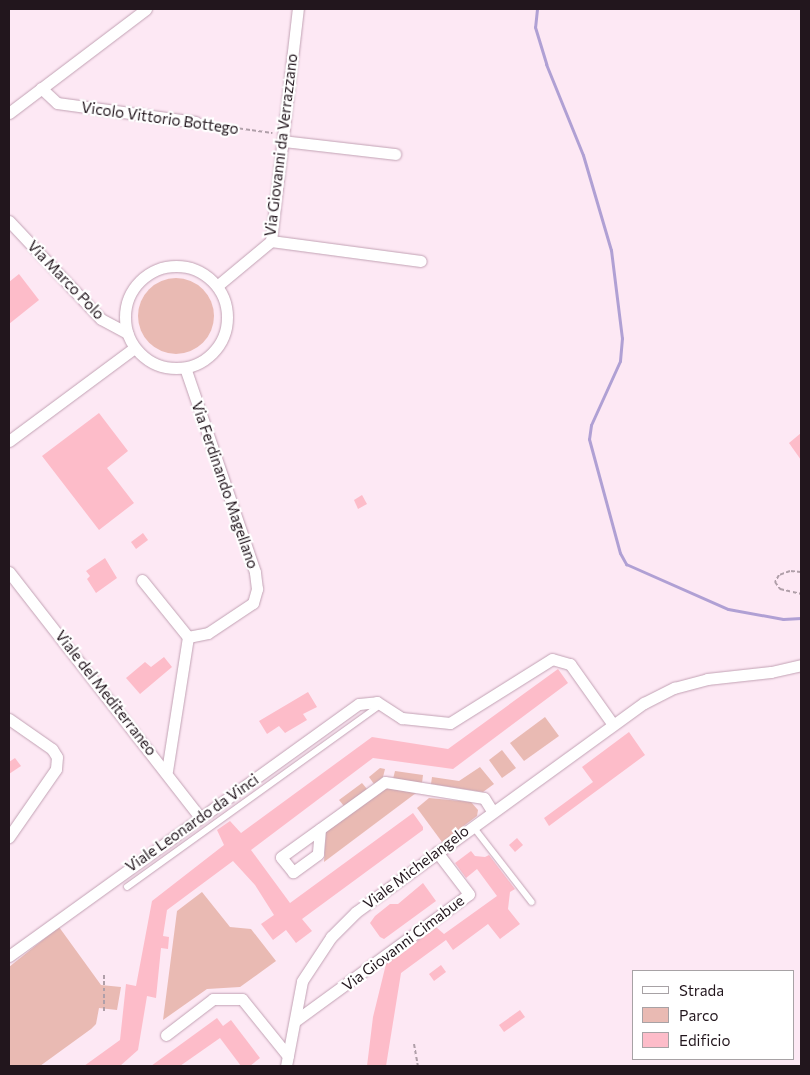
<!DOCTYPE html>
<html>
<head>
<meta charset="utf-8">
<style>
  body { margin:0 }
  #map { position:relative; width:810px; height:1075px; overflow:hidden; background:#fde8f4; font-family:Commissioner,sans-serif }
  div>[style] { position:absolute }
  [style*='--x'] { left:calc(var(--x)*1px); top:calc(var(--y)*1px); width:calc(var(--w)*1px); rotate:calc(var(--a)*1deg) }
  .green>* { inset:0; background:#e9bab3 }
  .round { border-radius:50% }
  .stream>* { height:3px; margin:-1.5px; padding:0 1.5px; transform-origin:1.5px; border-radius:1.5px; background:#b0a0d4 }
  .building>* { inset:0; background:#fdbcc9 }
  .path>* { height:2px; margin-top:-1px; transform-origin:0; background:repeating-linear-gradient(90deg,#b09fa9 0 4px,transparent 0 6.5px) }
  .roads { filter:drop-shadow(0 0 1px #c2a2b4) drop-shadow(0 0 1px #c2a2b4) }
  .service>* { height:5.5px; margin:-2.75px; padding:0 2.75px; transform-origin:2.75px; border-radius:2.75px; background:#fff }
  .minor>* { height:11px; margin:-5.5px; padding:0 5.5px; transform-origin:5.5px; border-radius:5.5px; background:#fff }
  .minor>.ring { margin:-5.5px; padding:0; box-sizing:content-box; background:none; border:11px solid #fff; border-radius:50% }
  span { translate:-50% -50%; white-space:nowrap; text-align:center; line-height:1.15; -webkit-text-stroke:4.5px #fff; paint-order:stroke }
  .street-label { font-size:15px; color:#22161d }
  .frame { position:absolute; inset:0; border:10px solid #22161d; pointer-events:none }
  .legend { position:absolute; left:632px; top:970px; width:162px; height:90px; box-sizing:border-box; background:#fff; border:1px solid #a7a2a5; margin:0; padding:6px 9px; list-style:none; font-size:15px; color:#22161d }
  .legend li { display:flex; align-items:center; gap:10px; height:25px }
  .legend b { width:25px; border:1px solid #a7a2a5 }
</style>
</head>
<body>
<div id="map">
  <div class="green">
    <div class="round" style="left:138px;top:278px;width:76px;height:76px"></div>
    <div style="clip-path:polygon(545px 717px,559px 736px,524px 761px,510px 743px)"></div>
    <div style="clip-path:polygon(502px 750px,516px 768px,502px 778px,489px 760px)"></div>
    <div style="clip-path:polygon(480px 767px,494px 784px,483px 792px,431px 784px,432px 777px,459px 781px)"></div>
    <div style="clip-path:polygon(380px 768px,385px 769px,383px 777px,374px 784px,369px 777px)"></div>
    <div style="clip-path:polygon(395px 771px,423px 775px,422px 783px,393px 779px)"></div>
    <div style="clip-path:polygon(362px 783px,367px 789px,344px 806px,339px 800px)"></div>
    <div style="clip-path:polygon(387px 788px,416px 793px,324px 862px,326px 832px)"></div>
    <div style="clip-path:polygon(429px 798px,471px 802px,478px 810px,477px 816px,442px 842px,417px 808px)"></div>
    <div style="clip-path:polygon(202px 892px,230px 927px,251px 929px,276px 961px,240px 987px,207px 989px,163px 1020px,177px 911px)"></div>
    <div style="clip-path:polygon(59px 927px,101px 985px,121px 987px,117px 1010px,99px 1008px,96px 1024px,91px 1029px,40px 1066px,9px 1066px,9px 967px)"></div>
  </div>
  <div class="stream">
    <div style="--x:537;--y:9;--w:18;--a:96"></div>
    <div style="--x:535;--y:27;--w:39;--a:73"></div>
    <div style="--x:546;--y:64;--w:98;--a:67.9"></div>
    <div style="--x:583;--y:155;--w:99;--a:73.6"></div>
    <div style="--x:611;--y:250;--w:89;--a:82.9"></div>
    <div style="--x:622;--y:338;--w:23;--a:95"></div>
    <div style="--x:620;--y:361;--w:70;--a:114.4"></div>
    <div style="--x:591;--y:425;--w:14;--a:98"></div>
    <div style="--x:589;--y:439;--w:118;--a:74.8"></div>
    <div style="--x:620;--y:553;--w:13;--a:61"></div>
    <div style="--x:626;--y:564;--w:111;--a:23.8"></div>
    <div style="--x:728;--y:609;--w:56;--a:10.3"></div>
    <div style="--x:783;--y:619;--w:18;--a:-3"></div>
  </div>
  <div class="building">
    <div style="clip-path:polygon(19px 274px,39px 300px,9px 324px,9px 282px)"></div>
    <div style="clip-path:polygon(99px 413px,128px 451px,107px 468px,134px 503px,99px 530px,42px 456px)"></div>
    <div style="clip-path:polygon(801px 433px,801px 460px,789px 443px)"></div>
    <div style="clip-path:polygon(362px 495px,367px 504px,358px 509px,354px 500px)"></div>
    <div style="clip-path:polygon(143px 533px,148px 540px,136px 549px,131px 542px)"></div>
    <div style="clip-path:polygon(105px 558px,117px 578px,96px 593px,87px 579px,90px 576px,86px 571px)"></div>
    <div style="clip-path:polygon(164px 657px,172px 667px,140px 694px,126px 678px,145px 662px,151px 667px)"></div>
    <div style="clip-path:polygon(558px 669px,568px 683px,453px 769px,373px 758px,251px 850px,290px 903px,413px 813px,423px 827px,423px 830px,302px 919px,312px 931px,296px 943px,286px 930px,273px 940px,261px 924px,274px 915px,255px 885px,233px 861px,167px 910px,163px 936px,169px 937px,168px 949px,161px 948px,156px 998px,147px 996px,138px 1050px,120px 1066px,84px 1066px,120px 1040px,126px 984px,136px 986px,152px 901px,224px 845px,217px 830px,230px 821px,241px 833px,372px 737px,448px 749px)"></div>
    <div style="clip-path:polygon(308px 692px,317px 707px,303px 714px,307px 720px,285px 733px,279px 726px,267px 734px,259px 721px)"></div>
    <div style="clip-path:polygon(629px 732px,645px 755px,549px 826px,544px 818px,593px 782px,582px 767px)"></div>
    <div style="clip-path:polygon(15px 758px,21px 766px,9px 774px,9px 762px)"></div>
    <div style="clip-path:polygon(517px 838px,523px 845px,515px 852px,509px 845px)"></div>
    <div style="clip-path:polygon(471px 851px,475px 856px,485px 857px,489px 855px,515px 889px,510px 892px,508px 909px,520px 924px,500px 939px,488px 924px,453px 950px,446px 940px,401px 973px,386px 1066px,367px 1066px,373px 1017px,386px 964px,436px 927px,444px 934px,497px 896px,477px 869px,466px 878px,455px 863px)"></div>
    <div style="clip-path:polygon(423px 883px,436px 901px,384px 939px,380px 937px,370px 923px,375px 916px,390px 904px,398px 904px)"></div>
    <div style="clip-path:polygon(441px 965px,446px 972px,434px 981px,429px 974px)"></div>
    <div style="clip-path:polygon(520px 1010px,525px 1017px,504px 1032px,499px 1025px)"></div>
    <div style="clip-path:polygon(217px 1018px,223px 1026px,231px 1020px,260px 1058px,250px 1066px,241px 1066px,220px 1038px,180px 1066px,151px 1066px)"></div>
  </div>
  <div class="path">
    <div style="--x:207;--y:124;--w:66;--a:7.9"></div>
    <div style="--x:801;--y:572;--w:11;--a:-175"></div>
    <div style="--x:790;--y:571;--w:12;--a:160"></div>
    <div style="--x:779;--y:575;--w:8;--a:120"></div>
    <div style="--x:775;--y:582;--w:9;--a:54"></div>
    <div style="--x:780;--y:589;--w:22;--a:13"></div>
    <div style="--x:104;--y:1011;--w:39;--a:-90"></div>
    <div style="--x:414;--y:1044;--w:22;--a:80"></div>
  </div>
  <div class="roads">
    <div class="service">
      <div style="--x:473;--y:826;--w:96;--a:52.2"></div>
      <div style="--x:127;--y:887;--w:312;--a:-35.7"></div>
    </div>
    <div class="minor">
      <div style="--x:41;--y:88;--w:22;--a:43"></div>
      <div style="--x:57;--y:103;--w:140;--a:7.8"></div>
      <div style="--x:9;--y:113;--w:172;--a:-37.2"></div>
      <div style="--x:283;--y:141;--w:113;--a:6.6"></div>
      <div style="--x:9;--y:221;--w:134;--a:46.8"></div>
      <div style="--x:101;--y:319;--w:30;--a:28"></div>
      <div style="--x:271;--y:241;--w:151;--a:7.6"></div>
      <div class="ring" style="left:125px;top:266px;width:91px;height:91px"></div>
      <div style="--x:217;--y:286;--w:70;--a:-39.8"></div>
      <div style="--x:271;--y:241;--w:234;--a:-83.4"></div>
      <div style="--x:9;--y:441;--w:156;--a:-36.6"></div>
      <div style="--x:9;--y:572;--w:311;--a:52.1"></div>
      <div style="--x:142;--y:580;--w:73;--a:51.1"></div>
      <div style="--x:9;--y:719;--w:52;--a:34.9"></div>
      <div style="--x:52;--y:749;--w:9;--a:58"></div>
      <div style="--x:57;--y:757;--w:12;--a:95"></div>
      <div style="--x:56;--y:769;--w:83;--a:124.7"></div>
      <div style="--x:167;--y:771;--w:136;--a:-81.1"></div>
      <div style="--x:188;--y:637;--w:20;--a:-11"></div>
      <div style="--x:208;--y:633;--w:54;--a:-33.7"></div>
      <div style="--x:253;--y:603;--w:15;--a:-74"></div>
      <div style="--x:257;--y:589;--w:17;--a:-97"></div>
      <div style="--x:255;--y:572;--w:216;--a:-108.9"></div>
      <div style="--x:320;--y:829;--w:25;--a:95"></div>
      <div style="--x:318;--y:854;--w:31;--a:144"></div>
      <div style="--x:293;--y:872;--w:19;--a:-129"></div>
      <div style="--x:281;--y:857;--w:128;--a:-35.8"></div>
      <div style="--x:385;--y:782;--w:100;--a:9.2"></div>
      <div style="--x:484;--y:798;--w:15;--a:58"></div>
      <div style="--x:9;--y:956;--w:431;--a:-35.8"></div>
      <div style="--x:359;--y:704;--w:18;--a:-6"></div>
      <div style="--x:377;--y:702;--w:30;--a:33"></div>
      <div style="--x:402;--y:718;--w:48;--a:5.9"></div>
      <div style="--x:450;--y:723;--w:120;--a:-32.1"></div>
      <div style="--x:552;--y:659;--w:19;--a:16"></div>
      <div style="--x:570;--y:664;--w:72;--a:54.6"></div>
      <div style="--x:295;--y:1021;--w:215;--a:-36.1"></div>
      <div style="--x:469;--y:894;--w:53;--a:-127.3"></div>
      <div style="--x:166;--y:1035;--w:59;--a:-37.5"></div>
      <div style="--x:213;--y:999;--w:29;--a:0"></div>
      <div style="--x:242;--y:999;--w:73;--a:51.1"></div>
      <div style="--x:286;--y:1066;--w:86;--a:-79.3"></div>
      <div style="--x:302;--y:981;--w:53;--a:-56.6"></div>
      <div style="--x:331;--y:937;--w:35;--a:-45"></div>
      <div style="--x:356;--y:912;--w:356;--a:-36"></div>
      <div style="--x:644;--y:703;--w:34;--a:-27"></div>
      <div style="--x:674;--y:688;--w:34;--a:-15"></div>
      <div style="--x:707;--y:679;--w:64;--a:-6.2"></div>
      <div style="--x:771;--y:672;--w:31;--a:-13"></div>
    </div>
  </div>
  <div class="street-label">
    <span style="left:160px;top:118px;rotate:8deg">Vicolo Vittorio Bottego</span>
    <span style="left:281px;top:145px;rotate:-83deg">Via Giovanni da Verrazzano</span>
    <span style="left:66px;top:280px;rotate:46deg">Via Marco Polo</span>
    <span style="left:225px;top:485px;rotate:71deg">Via Ferdinando Magellano</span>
    <span style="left:106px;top:693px;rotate:52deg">Viale del Mediterraneo</span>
    <span style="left:192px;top:823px;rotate:-35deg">Viale Leonardo da Vinci</span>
    <span style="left:416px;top:867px;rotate:-37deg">Viale Michelangelo</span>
    <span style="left:403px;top:943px;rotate:-37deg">Via Giovanni Cimabue</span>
  </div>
  <div class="frame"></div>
  <ul class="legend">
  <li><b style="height:6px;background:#fff"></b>Strada</li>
  <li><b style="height:14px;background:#e9bab3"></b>Parco</li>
  <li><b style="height:14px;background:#fdbcc9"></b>Edificio</li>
  </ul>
</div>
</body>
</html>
